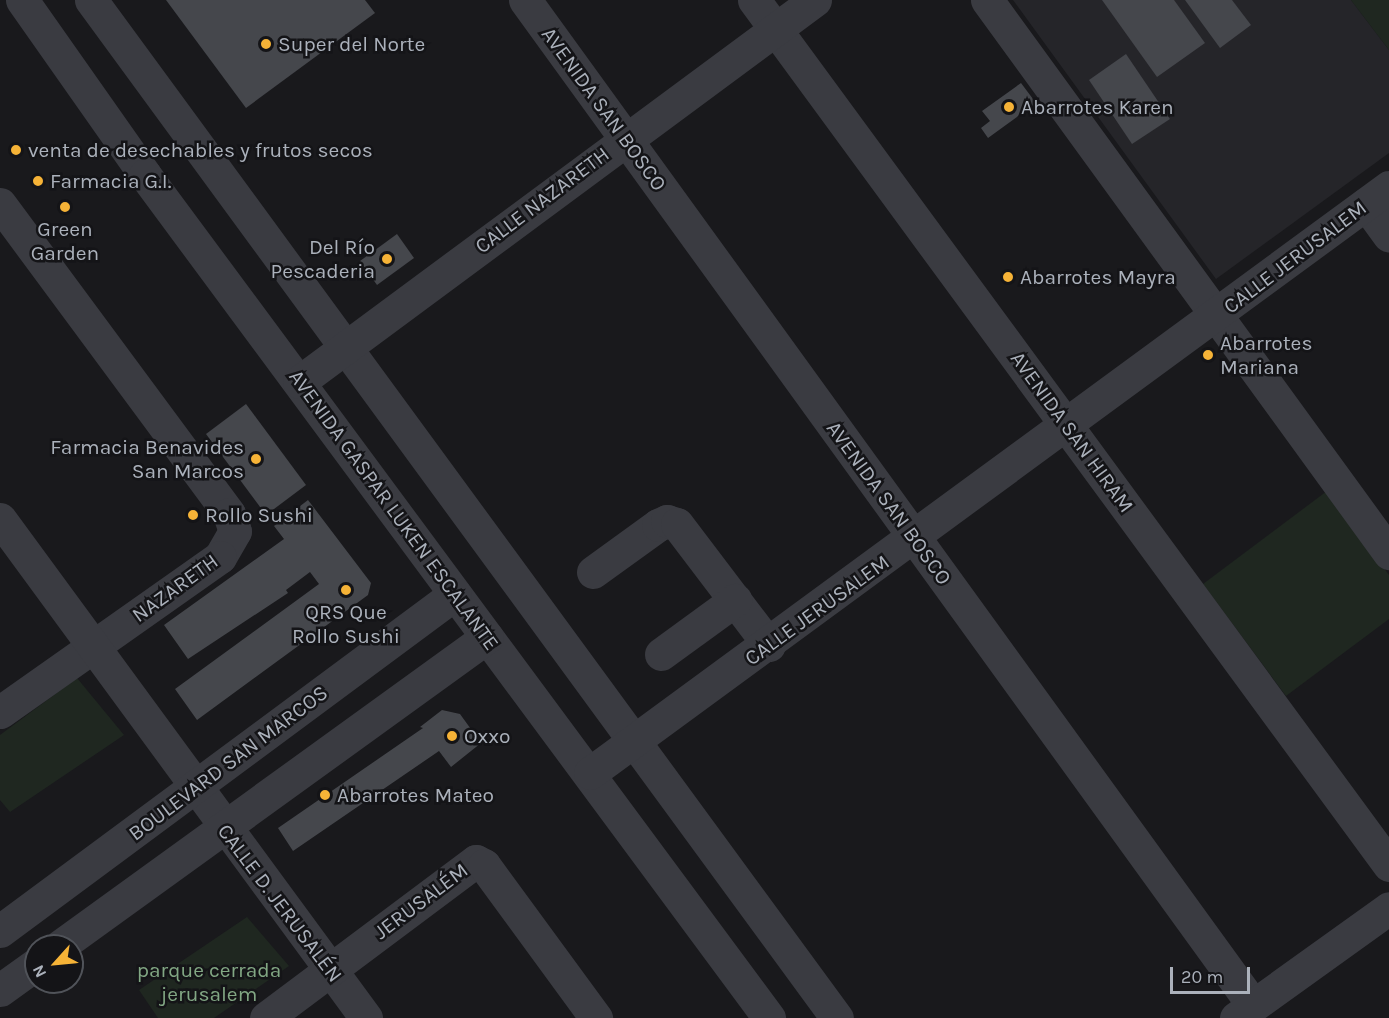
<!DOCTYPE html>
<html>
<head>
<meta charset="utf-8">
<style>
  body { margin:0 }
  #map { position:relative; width:1389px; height:1018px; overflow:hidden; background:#19191c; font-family:Karla,sans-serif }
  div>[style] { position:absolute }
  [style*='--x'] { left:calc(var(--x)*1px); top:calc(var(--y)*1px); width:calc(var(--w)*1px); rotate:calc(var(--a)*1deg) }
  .built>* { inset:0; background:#252529 }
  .green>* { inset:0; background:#1f2720 }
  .building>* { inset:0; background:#45474c }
  .minor>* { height:33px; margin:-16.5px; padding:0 16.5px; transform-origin:16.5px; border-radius:16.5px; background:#3a3b41 }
  .dots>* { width:16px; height:16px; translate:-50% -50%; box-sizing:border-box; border:3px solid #141417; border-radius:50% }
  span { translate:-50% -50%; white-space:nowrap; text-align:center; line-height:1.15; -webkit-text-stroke:5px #141417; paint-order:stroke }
  .poi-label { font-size:21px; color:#abb1bb }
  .left { translate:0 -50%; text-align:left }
  .right { translate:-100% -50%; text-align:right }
  .street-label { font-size:21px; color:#abb1bb }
  .park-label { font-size:21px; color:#82a784 }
  .north { position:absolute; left:24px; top:934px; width:60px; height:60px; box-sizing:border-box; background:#141417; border:2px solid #505359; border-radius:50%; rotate:243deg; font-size:16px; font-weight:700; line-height:24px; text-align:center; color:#abb1bb }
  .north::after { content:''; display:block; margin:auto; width:21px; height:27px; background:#f6b337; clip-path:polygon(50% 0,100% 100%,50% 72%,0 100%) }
  .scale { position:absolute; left:1170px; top:967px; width:80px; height:27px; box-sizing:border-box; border:3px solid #abb1bb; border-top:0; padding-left:8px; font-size:18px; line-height:21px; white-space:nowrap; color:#abb1bb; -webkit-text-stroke:4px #141417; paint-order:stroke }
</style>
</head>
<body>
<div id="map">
  <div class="built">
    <div style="clip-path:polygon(1013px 0,1351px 0,1389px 50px,1389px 153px,1216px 279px)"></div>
  </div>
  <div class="green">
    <div style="clip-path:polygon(1351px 0,1389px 0,1389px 50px)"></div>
    <div style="clip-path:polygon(1327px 491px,1389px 575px,1389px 619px,1286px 696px,1203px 584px)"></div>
    <div style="clip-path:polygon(77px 678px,124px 735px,10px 812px,0 800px,0 735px)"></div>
    <div style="clip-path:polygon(247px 917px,289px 966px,214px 1018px,158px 1018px,139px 990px)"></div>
  </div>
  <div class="building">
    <div style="clip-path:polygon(166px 0,365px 0,375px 13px,246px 108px)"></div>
    <div style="clip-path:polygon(1102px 0,1174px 0,1205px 43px,1157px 77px)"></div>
    <div style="clip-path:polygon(1185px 0,1232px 0,1251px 25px,1220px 48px)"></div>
    <div style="clip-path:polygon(1126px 54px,1170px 119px,1132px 144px,1089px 80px)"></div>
    <div style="clip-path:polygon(1021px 83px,1036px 103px,988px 138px,981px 128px,990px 121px,982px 111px)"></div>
    <div style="clip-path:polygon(397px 234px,414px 258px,377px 285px,360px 261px)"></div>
    <div style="clip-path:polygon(246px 404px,306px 485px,266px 515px,206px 434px)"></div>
    <div style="clip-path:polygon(308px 500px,371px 583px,368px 595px,197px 720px,175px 689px,319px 584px,310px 572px,286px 590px,288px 593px,188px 659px,164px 625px,284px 539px,274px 526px)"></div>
    <div style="clip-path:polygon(442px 710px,460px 714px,481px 743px,451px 767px,439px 751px,293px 851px,278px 828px,423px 728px,420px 727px)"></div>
  </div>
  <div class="minor">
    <div style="--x:22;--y:0;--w:214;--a:54.9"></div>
    <div style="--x:145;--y:175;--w:1049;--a:53.49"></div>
    <div style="--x:91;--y:0;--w:1262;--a:53.77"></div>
    <div style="--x:525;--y:0;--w:1241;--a:54.08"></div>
    <div style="--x:754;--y:0;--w:1073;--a:53.72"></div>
    <div style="--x:987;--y:0;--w:684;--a:53.98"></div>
    <div style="--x:0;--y:204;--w:385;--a:53.5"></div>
    <div style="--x:229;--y:514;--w:18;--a:71"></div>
    <div style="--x:235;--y:531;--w:30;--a:120"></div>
    <div style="--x:220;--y:557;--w:269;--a:144.8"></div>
    <div style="--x:1366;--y:204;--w:39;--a:54"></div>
    <div style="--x:299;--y:382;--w:642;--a:-36.51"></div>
    <div style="--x:0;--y:519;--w:619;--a:53.74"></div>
    <div style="--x:593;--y:572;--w:80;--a:-35.9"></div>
    <div style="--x:658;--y:525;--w:10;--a:-24"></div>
    <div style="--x:667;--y:521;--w:10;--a:17"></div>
    <div style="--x:677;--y:524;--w:152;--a:52.8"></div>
    <div style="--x:661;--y:654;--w:92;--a:-36.1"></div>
    <div style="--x:590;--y:773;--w:991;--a:-36.26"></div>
    <div style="--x:0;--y:931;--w:566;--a:-36.53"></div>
    <div style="--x:60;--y:946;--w:527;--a:-35.89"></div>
    <div style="--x:0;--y:990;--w:44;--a:-35.8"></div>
    <div style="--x:266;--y:1018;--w:262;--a:-36.8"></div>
    <div style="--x:476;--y:861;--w:9;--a:27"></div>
    <div style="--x:484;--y:865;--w:190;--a:53.8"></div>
    <div style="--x:1236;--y:1018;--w:188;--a:-35.7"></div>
  </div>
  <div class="dots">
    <div style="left:266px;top:44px;background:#f6b337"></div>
    <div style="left:1009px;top:107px;background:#f6b337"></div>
    <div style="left:16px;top:150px;background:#f6b337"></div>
    <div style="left:38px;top:181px;background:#f6b337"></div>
    <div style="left:65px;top:207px;background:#f6b337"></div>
    <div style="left:387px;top:259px;background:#f6b337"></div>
    <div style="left:1008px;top:277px;background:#f6b337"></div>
    <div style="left:1208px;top:355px;background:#f6b337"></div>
    <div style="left:256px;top:459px;background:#f6b337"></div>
    <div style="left:193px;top:515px;background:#f6b337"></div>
    <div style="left:346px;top:590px;background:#f6b337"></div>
    <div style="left:452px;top:736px;background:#f6b337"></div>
    <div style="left:325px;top:795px;background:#f6b337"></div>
  </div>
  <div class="poi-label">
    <span class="left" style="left:278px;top:44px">Super del Norte</span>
    <span class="left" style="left:1021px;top:107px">Abarrotes Karen</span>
    <span class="left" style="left:28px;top:150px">venta de desechables y frutos secos</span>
    <span class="left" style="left:50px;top:181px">Farmacia G.I.</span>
    <span style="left:65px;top:241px">Green<br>Garden</span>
    <span class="right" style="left:375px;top:259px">Del Río<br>Pescaderia</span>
    <span class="left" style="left:1020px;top:277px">Abarrotes Mayra</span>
    <span class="left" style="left:1220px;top:355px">Abarrotes<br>Mariana</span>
    <span class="right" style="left:244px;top:459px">Farmacia Benavides<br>San Marcos</span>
    <span class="left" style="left:205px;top:515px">Rollo Sushi</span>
    <span style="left:346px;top:624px">QRS Que<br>Rollo Sushi</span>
    <span class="left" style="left:464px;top:736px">Oxxo</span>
    <span class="left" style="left:337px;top:795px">Abarrotes Mateo</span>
  </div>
  <div class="street-label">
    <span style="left:604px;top:109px;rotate:54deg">AVENIDA SAN BOSCO</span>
    <span style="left:542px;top:200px;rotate:-37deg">CALLE NAZARETH</span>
    <span style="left:1295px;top:257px;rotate:-37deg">CALLE JERUSALEM</span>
    <span style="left:1072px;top:432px;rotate:54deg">AVENIDA SAN HIRAM</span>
    <span style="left:889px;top:503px;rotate:54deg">AVENIDA SAN BOSCO</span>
    <span style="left:394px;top:510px;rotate:54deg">AVENIDA GASPAR LUKEN ESCALANTE</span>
    <span style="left:175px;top:588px;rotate:-36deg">NAZARETH</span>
    <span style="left:817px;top:610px;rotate:-36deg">CALLE JERUSALEM</span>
    <span style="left:228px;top:763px;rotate:-37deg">BOULEVARD SAN MARCOS</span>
    <span style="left:421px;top:901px;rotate:-37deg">JERUSALÉM</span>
    <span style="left:280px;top:903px;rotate:53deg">CALLE D. JERUSALÉN</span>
  </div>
  <div class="park-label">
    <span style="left:209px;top:982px">parque cerrada<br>jerusalem</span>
  </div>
  <div class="north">N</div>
  <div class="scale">20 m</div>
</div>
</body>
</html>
